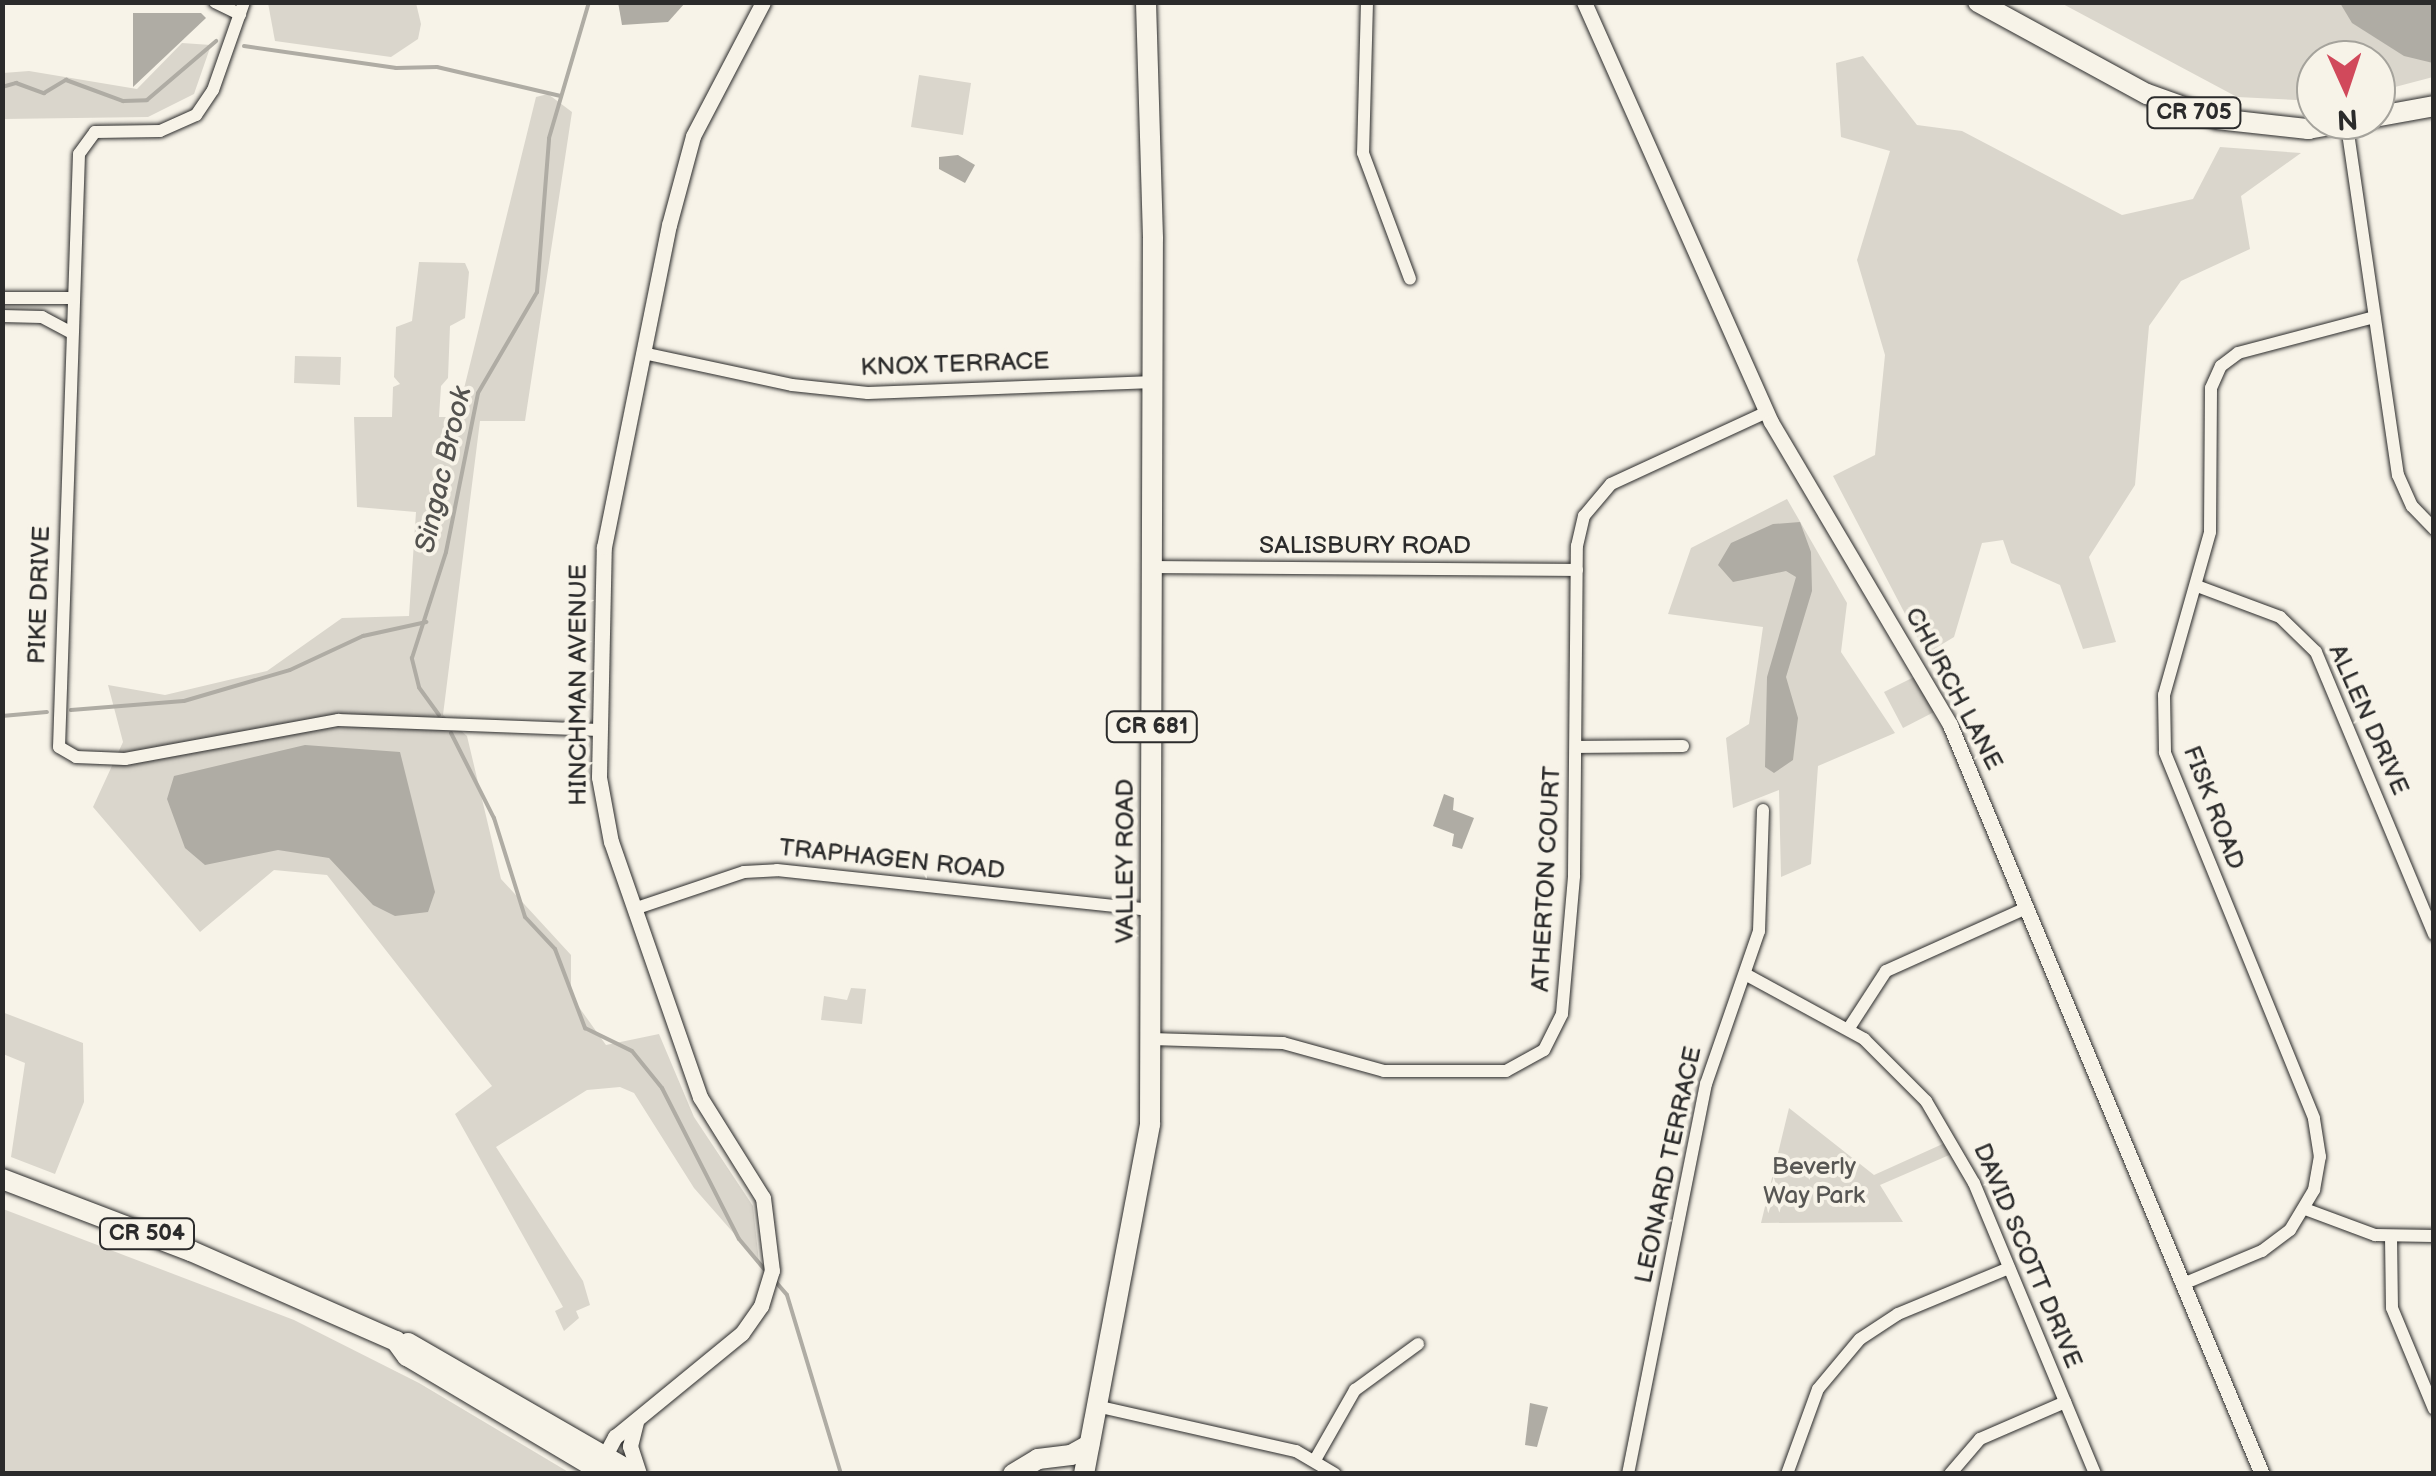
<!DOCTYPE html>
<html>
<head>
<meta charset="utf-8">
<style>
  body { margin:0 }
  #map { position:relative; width:2436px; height:1476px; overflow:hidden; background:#f7f3e8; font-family:"Balsamiq Sans",sans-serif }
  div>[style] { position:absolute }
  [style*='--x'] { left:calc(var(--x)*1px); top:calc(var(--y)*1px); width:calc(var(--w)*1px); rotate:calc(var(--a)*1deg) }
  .green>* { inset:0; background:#dad6cc }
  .water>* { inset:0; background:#afaca4 }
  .stream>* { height:4px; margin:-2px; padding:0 2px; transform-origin:2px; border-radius:2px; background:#afaca4 }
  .roads { filter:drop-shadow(0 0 2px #2b2b2b) drop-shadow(0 0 2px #2b2b2b) }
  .minor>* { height:12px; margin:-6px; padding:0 6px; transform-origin:6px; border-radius:6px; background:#f7f3e8 }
  .tertiary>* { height:15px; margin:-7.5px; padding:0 7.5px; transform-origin:7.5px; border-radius:7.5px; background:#f7f3e8 }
  .primary>* { height:20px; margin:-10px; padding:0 10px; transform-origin:10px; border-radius:10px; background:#f7f3e8 }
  span { translate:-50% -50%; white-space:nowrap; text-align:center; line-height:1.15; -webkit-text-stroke:8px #f7f3e8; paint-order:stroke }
  .shield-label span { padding:2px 8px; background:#f7f3e8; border:2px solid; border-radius:8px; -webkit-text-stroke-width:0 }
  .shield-label { font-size:22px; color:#2b2b2b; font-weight:700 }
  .street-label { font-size:25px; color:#2b2b2b }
  .park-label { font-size:25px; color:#575653 }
  .water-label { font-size:28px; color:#53524f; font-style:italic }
  .frame { position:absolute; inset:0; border:5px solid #2b2b2b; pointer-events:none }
  .north { position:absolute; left:2296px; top:40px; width:100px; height:100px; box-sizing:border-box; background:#f7f3e8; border:2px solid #a5a39c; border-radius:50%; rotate:177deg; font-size:28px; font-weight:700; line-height:40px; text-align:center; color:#2b2b2b }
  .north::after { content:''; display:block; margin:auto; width:35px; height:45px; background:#d1495b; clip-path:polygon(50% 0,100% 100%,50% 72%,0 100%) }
</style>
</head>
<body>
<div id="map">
  <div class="green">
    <div style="clip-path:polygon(268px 3px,416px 3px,421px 24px,418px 39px,391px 57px,275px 41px)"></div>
    <div style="clip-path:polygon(2061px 3px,2433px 3px,2433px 77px,2376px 92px,2376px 60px,2316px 60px,2316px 101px,2237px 97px)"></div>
    <div style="clip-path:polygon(182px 43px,211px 45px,194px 94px,148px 117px,3px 119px,3px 73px,29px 71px,137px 89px)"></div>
    <div style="clip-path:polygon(1863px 56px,1917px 125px,1962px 131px,2122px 215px,2193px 199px,2220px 147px,2301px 153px,2241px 196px,2250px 249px,2181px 281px,2149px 326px,2135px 485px,2089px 557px,2116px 642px,2083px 649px,2060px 585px,2011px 563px,2003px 540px,1982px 543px,1954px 637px,1926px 654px,1833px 476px,1875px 455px,1885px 355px,1857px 260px,1890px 151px,1841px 137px,1836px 63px)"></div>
    <div style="clip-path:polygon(919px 75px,971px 83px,963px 135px,911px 127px)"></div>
    <div style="clip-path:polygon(548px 94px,572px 112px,525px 421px,480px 421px,443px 715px,467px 736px,501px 879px,571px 955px,571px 996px,606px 1045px,659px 1034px,694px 1117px,753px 1206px,759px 1262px,694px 1188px,634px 1093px,620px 1087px,587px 1090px,496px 1147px,583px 1281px,590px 1305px,576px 1311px,579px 1318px,564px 1331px,555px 1311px,563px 1307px,455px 1114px,492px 1086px,327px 875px,274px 870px,200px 932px,93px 807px,123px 742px,108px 685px,165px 695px,267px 671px,342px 618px,409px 616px,416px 512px,357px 507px,354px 417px,392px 417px,393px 387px,400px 384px,394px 377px,396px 327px,412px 321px,419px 262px,465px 263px,469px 272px,465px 318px,450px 326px,448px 378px,441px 386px,439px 417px,457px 417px,536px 97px)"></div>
    <div style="clip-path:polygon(295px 356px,341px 357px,340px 385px,294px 383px)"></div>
    <div style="clip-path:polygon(1787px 499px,1847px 603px,1841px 652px,1895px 733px,1818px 766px,1811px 864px,1781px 877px,1779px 790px,1733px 808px,1726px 738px,1749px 724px,1763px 627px,1668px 614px,1691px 548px)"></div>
    <div style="clip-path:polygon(1918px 675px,1936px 711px,1903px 728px,1884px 692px)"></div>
    <div style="clip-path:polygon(851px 988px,866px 989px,862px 1024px,821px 1020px,824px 996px,847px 1000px)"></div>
    <div style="clip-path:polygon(2px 1012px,83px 1043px,84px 1102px,55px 1174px,11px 1157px,25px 1063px,3px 1054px)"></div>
    <div style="clip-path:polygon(1789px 1108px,1874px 1175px,1947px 1142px,1954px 1153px,1880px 1185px,1903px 1222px,1761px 1223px)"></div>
    <div style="clip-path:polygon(3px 1209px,294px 1320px,419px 1383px,570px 1473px,3px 1473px)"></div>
  </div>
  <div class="water">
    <div style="clip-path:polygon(618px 2px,685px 2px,685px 3px,668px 22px,622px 25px)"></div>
    <div style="clip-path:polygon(2340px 3px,2433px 3px,2433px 63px,2404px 56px,2352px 23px)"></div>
    <div style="clip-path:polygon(133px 13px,201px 13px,206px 18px,133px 87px)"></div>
    <div style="clip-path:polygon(958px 155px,975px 165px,965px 183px,939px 169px,939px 157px)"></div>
    <div style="clip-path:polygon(1800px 522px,1811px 552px,1812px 591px,1786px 677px,1798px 718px,1793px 760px,1774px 773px,1765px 767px,1767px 677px,1796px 577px,1786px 571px,1733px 582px,1718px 565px,1731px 543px,1773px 524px)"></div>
    <div style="clip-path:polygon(305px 745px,400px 752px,435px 892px,428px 912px,395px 916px,373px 905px,329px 858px,278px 850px,205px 865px,185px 848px,167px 799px,174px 776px)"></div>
    <div style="clip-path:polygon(1444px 794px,1454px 798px,1453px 810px,1474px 818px,1462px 849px,1452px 846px,1454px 834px,1433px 826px)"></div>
    <div style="clip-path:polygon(1530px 1403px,1548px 1407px,1537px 1447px,1525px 1445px)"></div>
  </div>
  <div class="stream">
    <div style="--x:244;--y:46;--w:154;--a:8.2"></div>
    <div style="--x:396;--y:68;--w:41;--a:-1.4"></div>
    <div style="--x:437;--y:67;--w:127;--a:13.2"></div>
    <div style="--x:2;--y:87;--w:15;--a:-16"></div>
    <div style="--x:16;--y:83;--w:30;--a:20"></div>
    <div style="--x:44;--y:93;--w:26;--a:-31"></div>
    <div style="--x:66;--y:80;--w:61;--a:20.2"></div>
    <div style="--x:123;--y:101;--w:24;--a:-2"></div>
    <div style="--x:147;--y:100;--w:91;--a:-40.5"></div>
    <div style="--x:71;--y:710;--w:113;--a:-4.6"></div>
    <div style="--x:184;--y:701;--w:110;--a:-16.3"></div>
    <div style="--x:290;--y:670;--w:81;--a:-25"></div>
    <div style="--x:363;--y:636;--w:65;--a:-12.5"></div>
    <div style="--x:439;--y:715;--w:34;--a:-126"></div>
    <div style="--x:419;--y:687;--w:30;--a:-104"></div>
    <div style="--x:412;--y:658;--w:111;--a:-72.2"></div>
    <div style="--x:446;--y:552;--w:162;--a:-78.6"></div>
    <div style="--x:478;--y:393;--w:117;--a:-59.7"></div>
    <div style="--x:537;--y:292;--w:154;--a:-85.5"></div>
    <div style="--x:549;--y:138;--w:142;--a:-73.6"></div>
    <div style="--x:2;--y:716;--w:45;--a:-5.1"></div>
    <div style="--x:451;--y:733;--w:95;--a:63.2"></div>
    <div style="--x:494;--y:818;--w:104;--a:72.6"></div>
    <div style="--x:525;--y:917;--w:44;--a:46.8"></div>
    <div style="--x:555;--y:949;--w:85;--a:69.2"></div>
    <div style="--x:585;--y:1028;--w:52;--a:26.1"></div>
    <div style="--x:632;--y:1051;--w:48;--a:51"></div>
    <div style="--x:662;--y:1088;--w:169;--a:63"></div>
    <div style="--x:739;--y:1239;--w:40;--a:50"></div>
    <div style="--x:775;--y:1281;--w:18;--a:49"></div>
    <div style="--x:787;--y:1295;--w:187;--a:73.2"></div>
  </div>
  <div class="roads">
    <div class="minor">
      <div style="--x:215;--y:2;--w:28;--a:26"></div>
      <div style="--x:244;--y:2;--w:93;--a:109.4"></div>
      <div style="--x:213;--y:90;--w:30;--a:124"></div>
      <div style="--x:196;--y:115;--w:39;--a:156"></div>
      <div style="--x:160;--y:131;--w:65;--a:179.1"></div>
      <div style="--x:95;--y:132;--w:27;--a:126"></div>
      <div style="--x:79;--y:154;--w:593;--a:91.93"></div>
      <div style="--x:59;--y:747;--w:20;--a:30"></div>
      <div style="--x:76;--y:757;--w:49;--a:2.3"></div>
      <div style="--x:125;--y:759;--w:217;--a:-10.4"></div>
      <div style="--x:338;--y:720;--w:262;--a:2.2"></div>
      <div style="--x:1367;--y:2;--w:151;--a:91.5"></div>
      <div style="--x:1363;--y:153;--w:134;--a:69.5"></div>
      <div style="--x:2347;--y:126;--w:353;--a:81.7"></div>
      <div style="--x:2398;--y:475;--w:34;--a:66"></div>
      <div style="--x:2412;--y:506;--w:32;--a:46"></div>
      <div style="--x:2;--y:298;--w:71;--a:0"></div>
      <div style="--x:2;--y:316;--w:40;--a:1.4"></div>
      <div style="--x:42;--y:317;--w:34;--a:28"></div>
      <div style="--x:643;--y:353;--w:152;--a:12.1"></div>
      <div style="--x:792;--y:385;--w:76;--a:6"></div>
      <div style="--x:868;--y:393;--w:285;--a:-2.2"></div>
      <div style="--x:1153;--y:567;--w:424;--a:0.4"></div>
      <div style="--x:2197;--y:586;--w:89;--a:20.5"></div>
      <div style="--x:2280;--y:617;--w:50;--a:44.2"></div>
      <div style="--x:2316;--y:652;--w:306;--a:67.3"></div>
      <div style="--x:1576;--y:747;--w:107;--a:-0.5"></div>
      <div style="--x:634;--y:909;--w:116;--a:-18.6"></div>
      <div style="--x:744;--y:872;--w:33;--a:-3"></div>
      <div style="--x:777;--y:870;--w:376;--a:6.1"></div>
      <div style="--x:1745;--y:974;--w:136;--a:28.6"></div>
      <div style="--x:1864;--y:1039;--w:88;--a:45"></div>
      <div style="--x:1926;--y:1101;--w:95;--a:59.7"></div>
      <div style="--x:1974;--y:1183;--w:315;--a:67.4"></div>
      <div style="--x:1849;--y:1028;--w:68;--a:-57"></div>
      <div style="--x:1886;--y:971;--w:154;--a:-24.2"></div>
      <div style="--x:1151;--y:1039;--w:132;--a:1.7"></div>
      <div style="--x:1283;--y:1043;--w:105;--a:15.5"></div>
      <div style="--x:1384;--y:1071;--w:122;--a:0"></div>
      <div style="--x:1506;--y:1071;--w:43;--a:-28.9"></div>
      <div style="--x:1544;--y:1050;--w:40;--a:-63.4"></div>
      <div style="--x:1562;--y:1014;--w:139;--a:-85"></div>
      <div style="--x:1574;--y:876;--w:330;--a:-89.5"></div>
      <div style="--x:1577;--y:546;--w:31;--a:-77"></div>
      <div style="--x:1584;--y:516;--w:42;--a:-49.8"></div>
      <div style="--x:1611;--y:484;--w:172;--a:-24.8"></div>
      <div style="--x:2305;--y:1209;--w:75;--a:20.4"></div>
      <div style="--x:2375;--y:1235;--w:59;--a:1"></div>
      <div style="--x:2391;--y:1237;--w:71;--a:89.2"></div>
      <div style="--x:2392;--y:1308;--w:109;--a:67.4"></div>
      <div style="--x:2183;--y:1284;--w:86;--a:-22.7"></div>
      <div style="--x:2262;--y:1251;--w:35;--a:-37"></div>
      <div style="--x:2290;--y:1230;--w:47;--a:-59"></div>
      <div style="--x:2314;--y:1190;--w:34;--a:-80"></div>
      <div style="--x:2320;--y:1157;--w:39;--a:-99"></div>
      <div style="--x:2314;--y:1118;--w:395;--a:-112.2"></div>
      <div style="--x:2165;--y:752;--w:57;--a:-91"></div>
      <div style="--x:2164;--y:695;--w:169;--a:-74.2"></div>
      <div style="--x:2210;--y:532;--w:144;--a:-89.6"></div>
      <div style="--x:2211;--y:388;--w:24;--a:-66"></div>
      <div style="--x:2221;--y:366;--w:21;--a:-37"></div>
      <div style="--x:2238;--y:353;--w:141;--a:-14.8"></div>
      <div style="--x:1096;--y:1406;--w:205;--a:12.7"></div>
      <div style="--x:1296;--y:1451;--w:45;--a:30.5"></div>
      <div style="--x:1315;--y:1460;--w:81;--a:-60.3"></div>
      <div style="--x:1355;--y:1390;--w:78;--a:-36.1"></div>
      <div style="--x:1628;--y:1474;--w:398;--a:-78.7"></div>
      <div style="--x:1706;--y:1084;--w:162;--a:-70.9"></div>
      <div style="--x:1759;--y:931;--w:121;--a:-88.1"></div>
      <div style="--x:1787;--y:1474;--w:90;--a:-70"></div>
      <div style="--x:1818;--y:1389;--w:65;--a:-50"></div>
      <div style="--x:1860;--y:1339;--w:45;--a:-33.3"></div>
      <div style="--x:1898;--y:1314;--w:120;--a:-22.5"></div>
      <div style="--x:1950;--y:1474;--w:46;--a:-49.4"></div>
      <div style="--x:1980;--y:1439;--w:93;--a:-23.5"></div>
    </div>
    <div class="tertiary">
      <div style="--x:1584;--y:2;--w:460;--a:66"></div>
      <div style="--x:1771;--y:422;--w:352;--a:59.4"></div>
      <div style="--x:1950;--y:725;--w:811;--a:67.39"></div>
      <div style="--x:636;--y:1422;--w:25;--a:104"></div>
      <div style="--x:630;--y:1446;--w:29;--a:72"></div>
      <div style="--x:601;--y:1463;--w:30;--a:-62"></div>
      <div style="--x:615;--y:1437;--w:164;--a:-39.3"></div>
      <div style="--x:742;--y:1333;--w:33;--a:-55"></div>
      <div style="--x:761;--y:1306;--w:37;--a:-73"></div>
      <div style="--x:772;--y:1271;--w:74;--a:-97"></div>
      <div style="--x:763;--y:1198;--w:119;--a:-122"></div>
      <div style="--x:700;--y:1097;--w:270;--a:-109.2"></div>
      <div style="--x:611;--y:842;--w:66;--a:-100.5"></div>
      <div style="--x:599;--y:777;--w:230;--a:-88.8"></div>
      <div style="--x:604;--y:547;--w:328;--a:-78.6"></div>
      <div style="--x:669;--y:225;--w:92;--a:-74.9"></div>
      <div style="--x:693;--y:136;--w:151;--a:-62.4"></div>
    </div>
    <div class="primary">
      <div style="--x:1978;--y:2;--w:192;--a:28.6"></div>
      <div style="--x:2147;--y:94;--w:74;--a:19.7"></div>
      <div style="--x:2217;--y:119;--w:92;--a:6.3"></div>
      <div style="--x:2308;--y:129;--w:128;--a:-10.3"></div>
      <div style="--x:2;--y:1179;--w:202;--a:20.9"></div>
      <div style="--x:191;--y:1251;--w:224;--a:23.7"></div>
      <div style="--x:396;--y:1341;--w:19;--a:54"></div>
      <div style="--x:407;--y:1356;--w:231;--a:30.7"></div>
      <div style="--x:408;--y:1343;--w:262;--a:30"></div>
      <div style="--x:1013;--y:1474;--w:29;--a:-31"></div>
      <div style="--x:1038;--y:1459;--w:33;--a:-7"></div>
      <div style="--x:1071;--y:1455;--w:21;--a:-29"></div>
      <div style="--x:1084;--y:1474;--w:356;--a:-79.3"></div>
      <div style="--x:1150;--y:1124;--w:886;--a:-89.81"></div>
      <div style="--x:1153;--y:238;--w:236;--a:-91.7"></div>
    </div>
  </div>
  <div class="shield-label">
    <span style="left:2194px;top:113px">CR 705</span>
    <span style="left:1152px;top:727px">CR 681</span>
    <span style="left:147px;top:1234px">CR 504</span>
  </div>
  <div class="street-label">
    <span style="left:955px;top:365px;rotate:-2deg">KNOX TERRACE</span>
    <span style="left:1365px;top:546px">SALISBURY ROAD</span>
    <span style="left:40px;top:595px;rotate:-88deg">PIKE DRIVE</span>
    <span style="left:579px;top:685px;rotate:-90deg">HINCHMAN AVENUE</span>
    <span style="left:1953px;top:689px;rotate:62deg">CHURCH LANE</span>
    <span style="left:2368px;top:720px;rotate:66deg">ALLEN DRIVE</span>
    <span style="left:2213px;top:808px;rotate:69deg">FISK ROAD</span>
    <span style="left:892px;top:860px;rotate:6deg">TRAPHAGEN ROAD</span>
    <span style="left:1126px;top:861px;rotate:-90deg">VALLEY ROAD</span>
    <span style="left:1547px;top:879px;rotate:-87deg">ATHERTON COURT</span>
    <span style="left:1669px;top:1165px;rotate:-78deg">LEONARD TERRACE</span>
    <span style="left:2027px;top:1256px;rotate:67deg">DAVID SCOTT DRIVE</span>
  </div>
  <div class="park-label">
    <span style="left:1814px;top:1182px">Beverly<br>Way Park</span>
  </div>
  <div class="water-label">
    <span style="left:444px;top:470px;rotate:-77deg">Singac Brook</span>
  </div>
  <div class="frame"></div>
  <div class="north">N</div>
</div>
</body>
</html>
